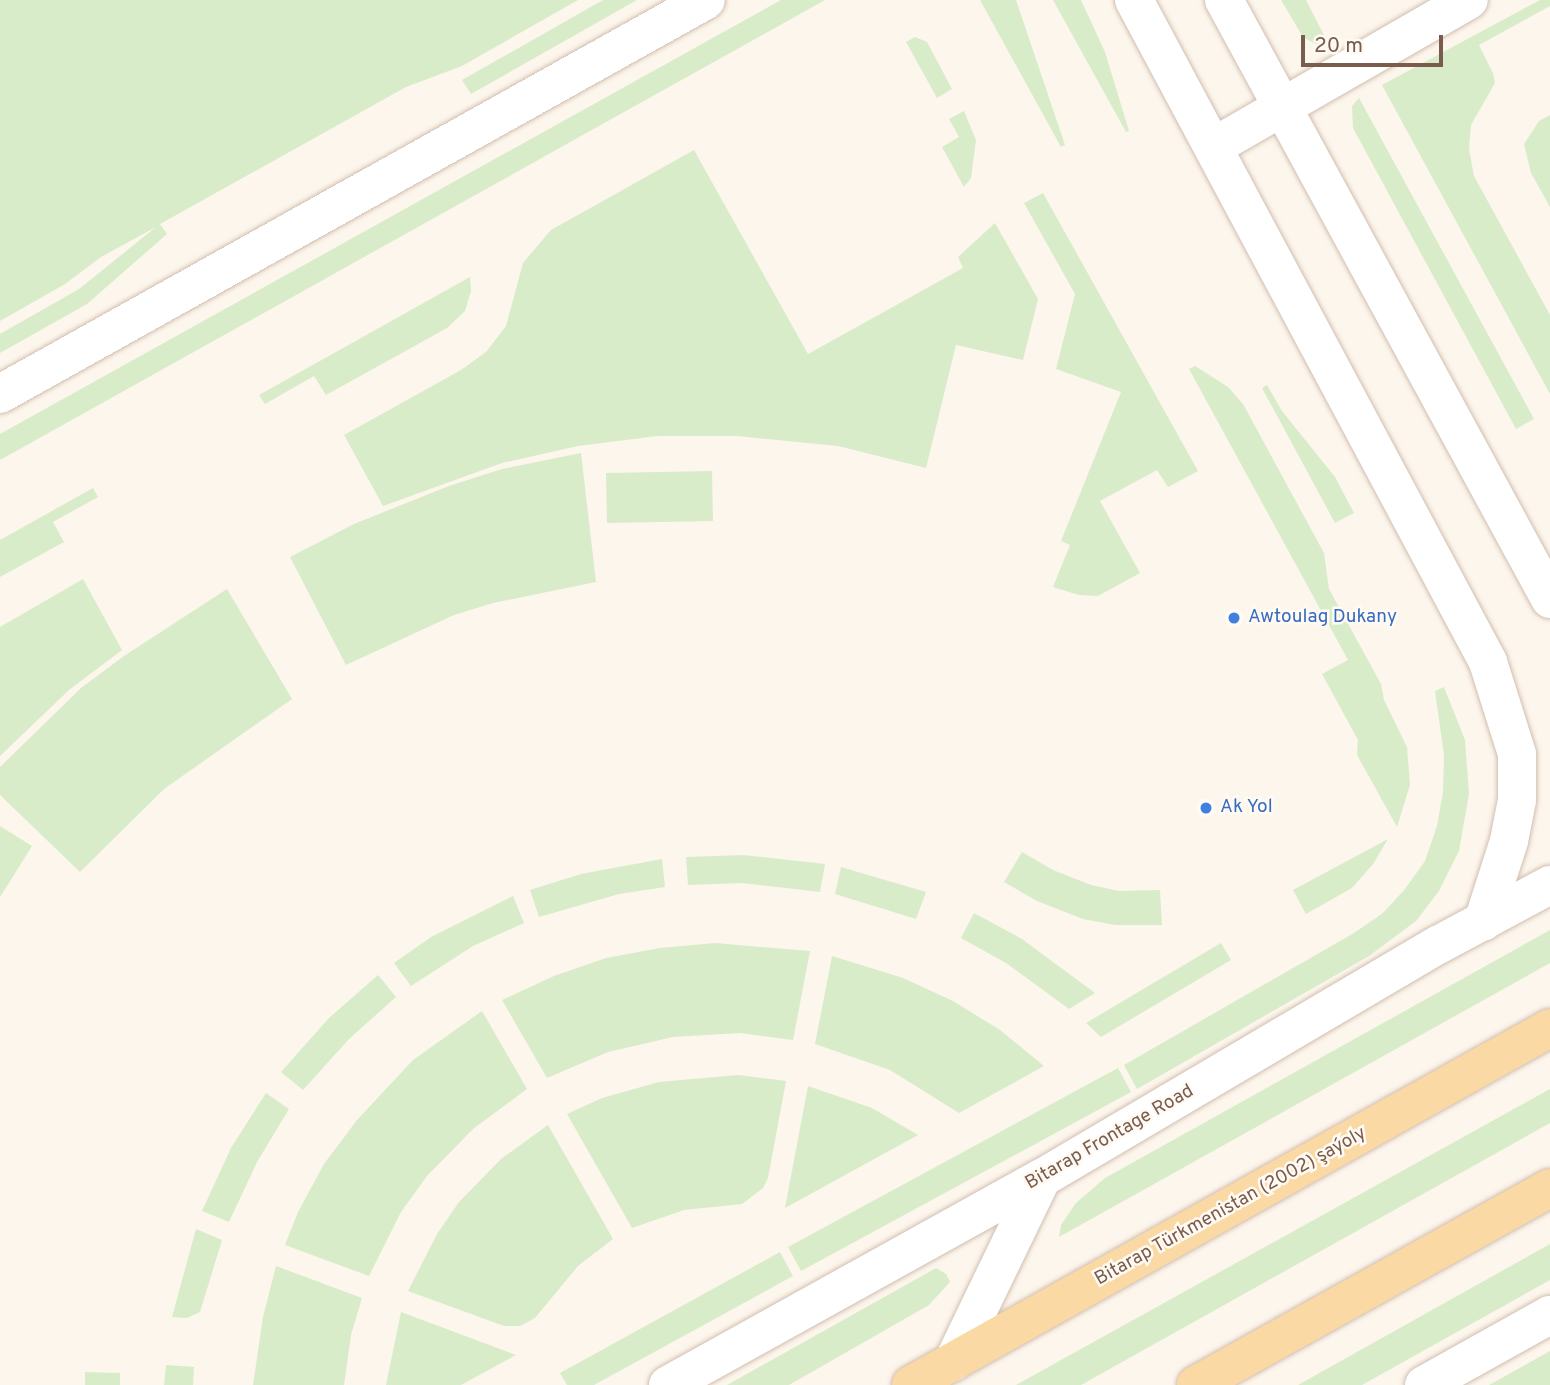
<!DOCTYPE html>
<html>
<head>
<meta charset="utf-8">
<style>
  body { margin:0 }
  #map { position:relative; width:1550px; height:1385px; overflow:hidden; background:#fdf6ec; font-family:Overpass,sans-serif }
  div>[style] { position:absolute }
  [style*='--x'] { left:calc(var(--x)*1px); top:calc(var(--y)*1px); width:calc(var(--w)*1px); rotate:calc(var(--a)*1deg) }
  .green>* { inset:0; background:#d8ecc9 }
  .roads { filter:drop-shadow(0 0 2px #d1beb0) drop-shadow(0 0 2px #d1beb0) }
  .street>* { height:38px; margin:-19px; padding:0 19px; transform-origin:19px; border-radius:19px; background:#fff }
  .secondary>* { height:38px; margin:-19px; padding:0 19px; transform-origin:19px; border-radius:19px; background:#fff }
  .primary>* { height:38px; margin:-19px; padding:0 19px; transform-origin:19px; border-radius:19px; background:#fbd9a5 }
  .dots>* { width:19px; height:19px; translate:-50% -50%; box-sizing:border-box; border:4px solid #fffaf3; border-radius:50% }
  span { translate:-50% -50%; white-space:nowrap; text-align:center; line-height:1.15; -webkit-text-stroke:5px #fffaf3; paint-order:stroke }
  .shop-label { font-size:19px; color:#366cbe }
  .left { translate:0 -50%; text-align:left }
  .street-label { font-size:19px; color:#7a5c4d }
  .scale { position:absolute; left:1301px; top:35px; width:142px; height:32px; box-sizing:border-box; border:4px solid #7a5c4d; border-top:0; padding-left:9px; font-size:21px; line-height:24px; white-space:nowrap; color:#7a5c4d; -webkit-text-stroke:5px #fffaf3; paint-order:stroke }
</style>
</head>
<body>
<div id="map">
  <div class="green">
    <div style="clip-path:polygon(0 0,578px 0,462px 66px,406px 87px,160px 224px,167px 234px,87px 304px,0 353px,0 334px,79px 289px,156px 227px,101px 257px,65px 284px,0 321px)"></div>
    <div style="clip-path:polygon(603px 0,637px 0,471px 94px,462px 80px)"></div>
    <div style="clip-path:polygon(781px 0,825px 0,0 460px,0 434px)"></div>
    <div style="clip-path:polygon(980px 0,1016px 0,1065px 145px,1061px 147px)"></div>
    <div style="clip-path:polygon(1053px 0,1081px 0,1105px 52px,1129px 131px,1126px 132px)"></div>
    <div style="clip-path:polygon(1281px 0,1306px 0,1328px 43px,1321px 47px,1303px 37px)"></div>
    <div style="clip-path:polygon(1540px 0,1550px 0,1550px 6px,1479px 45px,1493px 73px,1495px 83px,1471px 125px,1469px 149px,1474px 176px,1550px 315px,1550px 394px,1382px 85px)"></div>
    <div style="clip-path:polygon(915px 37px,927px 42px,952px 89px,937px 98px,906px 42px)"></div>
    <div style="clip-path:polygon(1359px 98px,1534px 419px,1516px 429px,1353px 128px,1352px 106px)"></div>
    <div style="clip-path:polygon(964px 111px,976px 140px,971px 178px,964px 187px,942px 147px,959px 137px,949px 119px)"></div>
    <div style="clip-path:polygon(1550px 115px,1550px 207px,1531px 173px,1524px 144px,1539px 121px)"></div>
    <div style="clip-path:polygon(694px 150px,808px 354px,963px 268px,958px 257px,995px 223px,1038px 299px,1023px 360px,956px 345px,926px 468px,838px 446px,737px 436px,657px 436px,578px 446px,502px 463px,383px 506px,344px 435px,461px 370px,486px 352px,506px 326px,523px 263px,551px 230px)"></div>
    <div style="clip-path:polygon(1043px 193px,1198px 471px,1168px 487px,1157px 470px,1100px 501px,1140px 573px,1098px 596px,1079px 595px,1053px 587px,1070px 545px,1061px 541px,1121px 392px,1056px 369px,1075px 294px,1024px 203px)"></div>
    <div style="clip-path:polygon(470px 277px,471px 291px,465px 311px,447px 328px,326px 395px,314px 376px,265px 404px,259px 395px)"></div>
    <div style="clip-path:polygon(1195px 366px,1228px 387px,1243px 404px,1324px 553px,1329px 589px,1381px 684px,1384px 700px,1407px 747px,1410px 785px,1397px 827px,1357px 755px,1358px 740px,1322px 674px,1348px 660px,1189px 369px)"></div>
    <div style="clip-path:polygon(1267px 385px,1282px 411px,1335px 477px,1354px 513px,1335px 523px,1262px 388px)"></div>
    <div style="clip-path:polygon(581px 453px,596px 582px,493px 603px,454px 615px,346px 665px,290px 557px,354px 524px,449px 486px,502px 469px)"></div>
    <div style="clip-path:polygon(712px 471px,713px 521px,607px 523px,606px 473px)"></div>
    <div style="clip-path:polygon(93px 488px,98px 497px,53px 522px,64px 542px,0 577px,0 540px)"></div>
    <div style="clip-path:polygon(83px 579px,122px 650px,69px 690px,0 756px,0 627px)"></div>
    <div style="clip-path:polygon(227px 589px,292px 699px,164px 789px,80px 872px,0 795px,0 767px,81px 688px,124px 656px)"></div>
    <div style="clip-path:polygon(1444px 687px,1465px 740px,1469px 794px,1459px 851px,1439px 891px,1416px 921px,1369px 956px,1137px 1089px,1124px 1065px,1354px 933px,1383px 913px,1405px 889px,1425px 861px,1437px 826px,1443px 792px,1444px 755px,1435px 691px)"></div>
    <div style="clip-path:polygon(0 826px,32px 846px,0 897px)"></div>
    <div style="clip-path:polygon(1388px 839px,1373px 864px,1352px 888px,1306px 914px,1293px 890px)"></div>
    <div style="clip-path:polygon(1022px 852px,1053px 870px,1091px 885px,1119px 891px,1160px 890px,1162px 925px,1115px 925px,1083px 919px,1037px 901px,1004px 882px)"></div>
    <div style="clip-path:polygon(743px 855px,825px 864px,820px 892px,742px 883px,688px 885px,686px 857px)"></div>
    <div style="clip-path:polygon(662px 859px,665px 887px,619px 894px,539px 917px,530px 890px,581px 874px)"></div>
    <div style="clip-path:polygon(841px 867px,926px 892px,916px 919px,835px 894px)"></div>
    <div style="clip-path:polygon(513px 896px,524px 923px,473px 946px,411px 986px,394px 963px,431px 937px)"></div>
    <div style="clip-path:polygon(974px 913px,1022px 939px,1095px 993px,1069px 1009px,1006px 963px,961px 938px)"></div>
    <div style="clip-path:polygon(1550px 930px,1550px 963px,1059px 1237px,1061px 1225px,1076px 1203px,1105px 1178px)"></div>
    <div style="clip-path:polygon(715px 943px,810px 951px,793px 1040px,740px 1033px,673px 1037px,608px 1052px,547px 1078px,502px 1000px,554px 976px,606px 958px,660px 948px)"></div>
    <div style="clip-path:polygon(1221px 943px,1231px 960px,1101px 1037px,1086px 1023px)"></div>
    <div style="clip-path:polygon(832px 956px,903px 978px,953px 1001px,1000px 1030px,1044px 1066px,959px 1113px,890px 1070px,815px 1044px)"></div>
    <div style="clip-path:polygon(378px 975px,396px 997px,349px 1039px,303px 1090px,281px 1072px,329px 1018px)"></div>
    <div style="clip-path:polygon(482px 1011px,527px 1089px,473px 1129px,427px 1176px,401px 1212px,369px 1276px,285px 1245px,298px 1212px,324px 1164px,357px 1120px,413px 1060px)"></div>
    <div style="clip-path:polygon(1118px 1068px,1131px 1092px,801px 1271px,788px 1247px)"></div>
    <div style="clip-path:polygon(738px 1075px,786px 1081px,768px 1178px,763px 1188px,742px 1204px,684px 1210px,632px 1228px,567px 1114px,602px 1098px,659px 1082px)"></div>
    <div style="clip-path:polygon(808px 1086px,872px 1108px,918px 1135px,785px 1208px)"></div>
    <div style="clip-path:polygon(1550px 1089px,1550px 1123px,1081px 1385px,1016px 1385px)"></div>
    <div style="clip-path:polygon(266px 1093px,289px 1109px,257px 1162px,229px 1222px,202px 1211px,231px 1148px)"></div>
    <div style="clip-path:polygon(548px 1125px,613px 1239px,578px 1266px,535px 1318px,520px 1326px,504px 1326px,408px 1291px,437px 1234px,459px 1202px,501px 1159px)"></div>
    <div style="clip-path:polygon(196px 1229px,222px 1240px,200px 1312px,187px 1318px,172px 1317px)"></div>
    <div style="clip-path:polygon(1550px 1244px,1550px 1280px,1362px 1385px,1298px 1385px)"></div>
    <div style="clip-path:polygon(780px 1252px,793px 1276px,594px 1385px,567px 1385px,560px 1373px)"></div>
    <div style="clip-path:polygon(276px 1266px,362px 1298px,351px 1335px,344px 1385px,253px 1385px,263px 1317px)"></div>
    <div style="clip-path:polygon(936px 1268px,946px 1274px,950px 1282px,929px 1305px,789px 1385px,727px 1385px)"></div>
    <div style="clip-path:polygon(401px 1312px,516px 1355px,461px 1385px,386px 1385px)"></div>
    <div style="clip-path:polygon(1550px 1351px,1550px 1385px,1489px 1385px)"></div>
    <div style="clip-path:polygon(166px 1365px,194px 1367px,193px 1385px,164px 1385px)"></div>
    <div style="clip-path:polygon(85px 1372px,120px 1373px,120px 1385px,85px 1385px)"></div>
  </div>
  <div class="roads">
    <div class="street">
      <div style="--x:0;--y:394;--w:808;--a:-29.16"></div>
      <div style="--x:953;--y:1362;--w:204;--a:-64.2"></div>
      <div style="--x:668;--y:1385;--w:427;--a:-29"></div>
      <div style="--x:1042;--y:1178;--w:459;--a:-30.5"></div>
      <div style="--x:1438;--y:945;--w:127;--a:-28.2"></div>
      <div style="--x:1424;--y:1385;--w:144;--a:-29.1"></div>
    </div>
    <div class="secondary">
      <div style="--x:1134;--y:0;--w:751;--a:61.86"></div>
      <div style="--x:1488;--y:662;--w:96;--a:72.5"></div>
      <div style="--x:1517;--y:754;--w:46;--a:90"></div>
      <div style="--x:1517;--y:800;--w:42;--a:101"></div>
      <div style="--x:1509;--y:841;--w:85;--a:107.8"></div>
      <div style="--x:1224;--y:0;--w:682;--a:61.44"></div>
      <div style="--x:1213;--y:147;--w:295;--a:-29.9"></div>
    </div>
    <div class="primary">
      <div style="--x:911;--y:1385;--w:732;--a:-29.19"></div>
      <div style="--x:1196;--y:1385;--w:405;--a:-29.1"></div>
    </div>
  </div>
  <div class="dots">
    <div style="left:1234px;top:618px;background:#3f7fe0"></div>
    <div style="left:1206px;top:808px;background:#3f7fe0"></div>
  </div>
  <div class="shop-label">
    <span class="left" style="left:1248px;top:618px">Awtoulag Dukany</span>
    <span class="left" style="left:1220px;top:808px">Ak Yol</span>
  </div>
  <div class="street-label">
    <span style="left:1110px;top:1138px;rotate:-30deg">Bitarap Frontage Road</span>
    <span style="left:1231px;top:1207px;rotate:-29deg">Bitarap Türkmenistan (2002) şaýoly</span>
  </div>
  <div class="scale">20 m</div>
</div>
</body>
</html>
